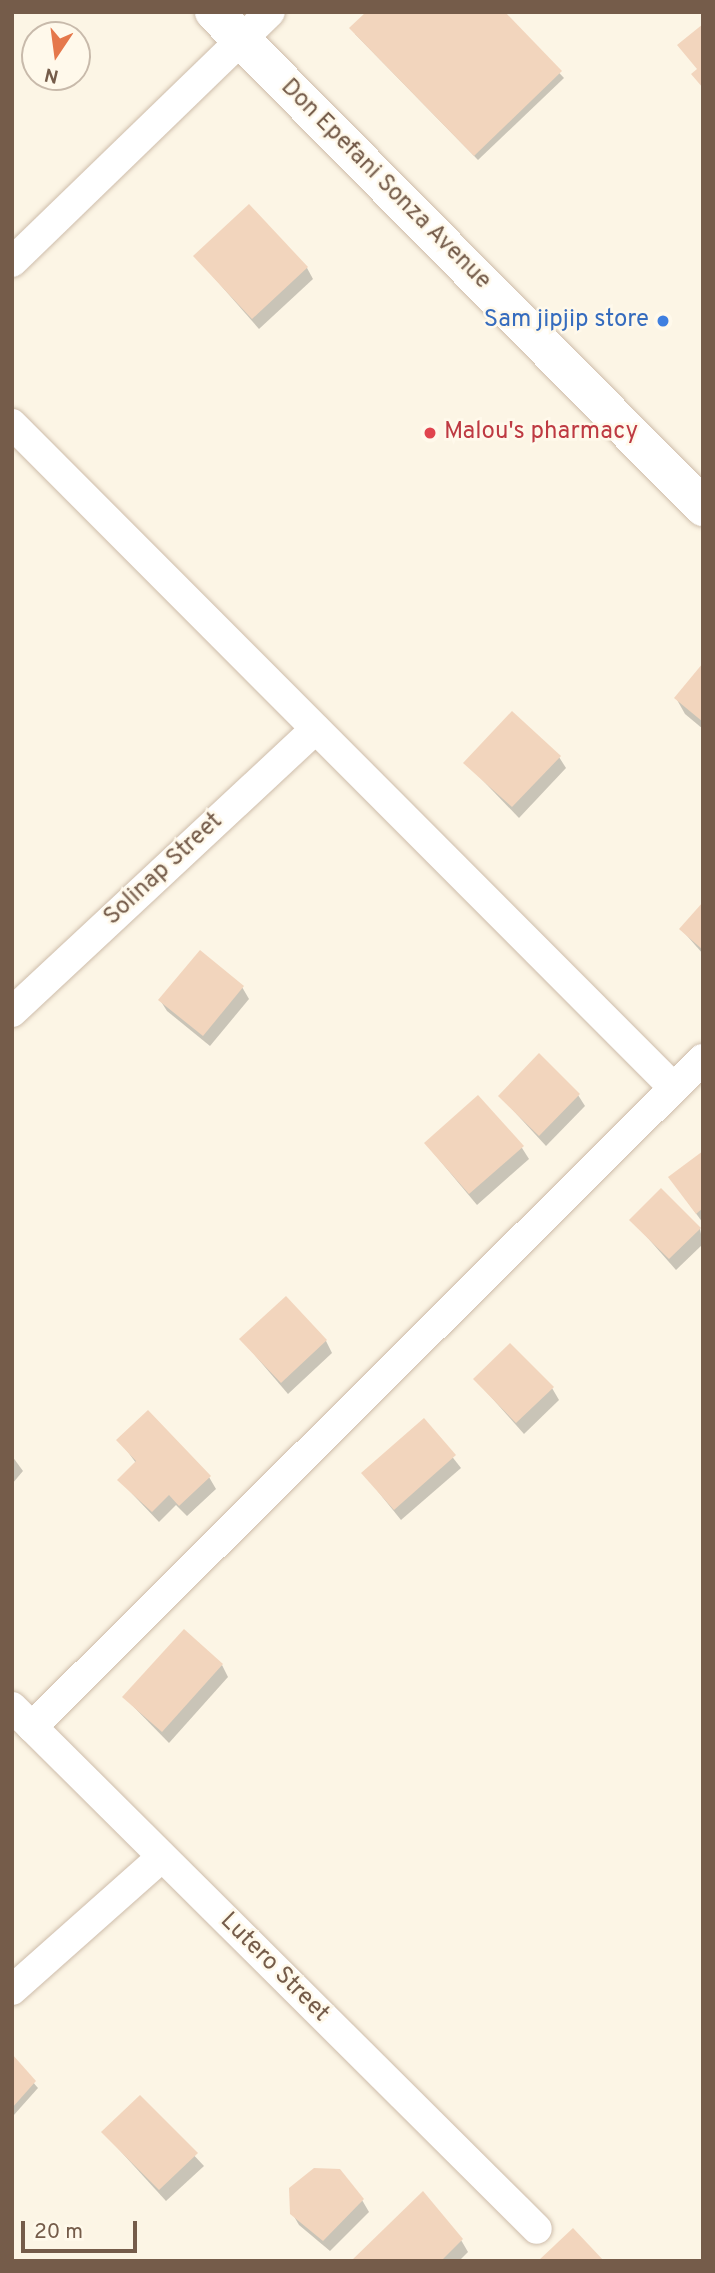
<!DOCTYPE html>
<html>
<head>
<meta charset="utf-8">
<style>
  body { margin:0 }
  #map { position:relative; width:715px; height:2273px; overflow:hidden; background:#fcf5e5; font-family:Overpass,sans-serif }
  div>[style] { position:absolute }
  [style*='--x'] { left:calc(var(--x)*1px); top:calc(var(--y)*1px); width:calc(var(--w)*1px); rotate:calc(var(--a)*1deg) }
  .shadow>* { inset:0; background:#0003 }
  .building>* { inset:0; background:#f2d5bd }
  .roads { filter:drop-shadow(0 0 2px #cebdab) drop-shadow(0 0 2px #cebdab) }
  .street>* { height:30px; margin:-15px; padding:0 15px; transform-origin:15px; border-radius:15px; background:#fff }
  .secondary>* { height:38px; margin:-19px; padding:0 19px; transform-origin:19px; border-radius:19px; background:#fff }
  .dots>* { width:19px; height:19px; translate:-50% -50%; box-sizing:border-box; border:4px solid #fff9eb; border-radius:50% }
  span { translate:-50% -50%; white-space:nowrap; text-align:center; line-height:1.15; -webkit-text-stroke:5px #fff9eb; paint-order:stroke }
  .street-label { font-size:24px; color:#755c4a }
  .shop-label { font-size:24px; color:#366cbe }
  .right { translate:-100% -50%; text-align:right }
  .health-label { font-size:24px; color:#be3a42 }
  .left { translate:0 -50%; text-align:left }
  .frame { position:absolute; inset:0; border:14px solid #755c4a; pointer-events:none }
  .north { position:absolute; left:21px; top:21px; width:70px; height:70px; box-sizing:border-box; background:#fff9eb; border:2px solid #c8baab; border-radius:50%; rotate:193deg; font-size:19px; font-weight:700; line-height:28px; text-align:center; color:#755c4a }
  .north::after { content:''; display:block; margin:auto; width:24px; height:32px; background:#e5784b; clip-path:polygon(50% 0,100% 100%,50% 72%,0 100%) }
  .scale { position:absolute; left:21px; top:2221px; width:116px; height:32px; box-sizing:border-box; border:4px solid #755c4a; border-top:0; padding-left:9px; font-size:21px; line-height:24px; white-space:nowrap; color:#755c4a; -webkit-text-stroke:5px #fff9eb; paint-order:stroke }
</style>
</head>
<body>
<div id="map">
  <div class="shadow">
    <div style="clip-path:polygon(502px 12px,564px 78px,478px 160px,355px 34px)"></div>
    <div style="clip-path:polygon(195px 256px,307px 268px,313px 279px,259px 329px)"></div>
    <div style="clip-path:polygon(703px 666px,703px 729px,685px 714px,676px 698px)"></div>
    <div style="clip-path:polygon(559px 757px,566px 768px,519px 818px,466px 763px)"></div>
    <div style="clip-path:polygon(703px 905px,703px 954px,681px 929px)"></div>
    <div style="clip-path:polygon(242px 987px,249px 999px,210px 1046px,167px 1011px,160px 1000px)"></div>
    <div style="clip-path:polygon(578px 1095px,585px 1106px,546px 1146px,500px 1096px)"></div>
    <div style="clip-path:polygon(426px 1144px,522px 1148px,529px 1159px,477px 1205px)"></div>
    <div style="clip-path:polygon(703px 1153px,703px 1223px,670px 1178px)"></div>
    <div style="clip-path:polygon(632px 1220px,700px 1229px,703px 1244px,676px 1270px)"></div>
    <div style="clip-path:polygon(241px 1339px,326px 1341px,332px 1353px,288px 1394px)"></div>
    <div style="clip-path:polygon(475px 1379px,552px 1388px,559px 1400px,524px 1434px)"></div>
    <div style="clip-path:polygon(424px 1421px,461px 1468px,401px 1520px,363px 1473px)"></div>
    <div style="clip-path:polygon(119px 1440px,209px 1477px,216px 1489px,187px 1516px,176px 1505px,159px 1522px,120px 1481px,136px 1463px)"></div>
    <div style="clip-path:polygon(12px 1456px,23px 1471px,12px 1484px)"></div>
    <div style="clip-path:polygon(222px 1665px,228px 1677px,169px 1743px,125px 1698px)"></div>
    <div style="clip-path:polygon(12px 2058px,38px 2088px,13px 2116px,12px 2115px)"></div>
    <div style="clip-path:polygon(140px 2098px,204px 2166px,166px 2201px,103px 2132px)"></div>
    <div style="clip-path:polygon(362px 2200px,369px 2212px,330px 2251px,299px 2225px,292px 2213px)"></div>
    <div style="clip-path:polygon(461px 2240px,468px 2252px,459px 2261px,354px 2260px)"></div>
  </div>
  <div class="building">
    <div style="clip-path:polygon(366px 12px,505px 12px,562px 71px,474px 156px,349px 28px)"></div>
    <div style="clip-path:polygon(703px 24px,703px 88px,691px 74px,697px 69px,677px 45px)"></div>
    <div style="clip-path:polygon(249px 204px,308px 267px,252px 319px,193px 256px)"></div>
    <div style="clip-path:polygon(703px 663px,703px 722px,674px 698px)"></div>
    <div style="clip-path:polygon(512px 711px,561px 756px,512px 807px,463px 763px)"></div>
    <div style="clip-path:polygon(703px 902px,703px 950px,679px 929px)"></div>
    <div style="clip-path:polygon(200px 950px,244px 986px,203px 1036px,158px 1000px)"></div>
    <div style="clip-path:polygon(539px 1053px,580px 1094px,539px 1136px,498px 1096px)"></div>
    <div style="clip-path:polygon(478px 1095px,524px 1146px,469px 1194px,424px 1143px)"></div>
    <div style="clip-path:polygon(703px 1151px,703px 1208px,696px 1214px,668px 1177px)"></div>
    <div style="clip-path:polygon(661px 1188px,701px 1228px,669px 1259px,629px 1220px)"></div>
    <div style="clip-path:polygon(286px 1296px,327px 1340px,281px 1383px,239px 1339px)"></div>
    <div style="clip-path:polygon(510px 1343px,554px 1387px,516px 1423px,473px 1379px)"></div>
    <div style="clip-path:polygon(148px 1410px,211px 1476px,179px 1506px,169px 1495px,152px 1512px,117px 1480px,136px 1461px,116px 1440px)"></div>
    <div style="clip-path:polygon(424px 1418px,456px 1455px,394px 1510px,361px 1473px)"></div>
    <div style="clip-path:polygon(184px 1629px,223px 1664px,162px 1732px,122px 1697px)"></div>
    <div style="clip-path:polygon(12px 2054px,36px 2081px,12px 2108px)"></div>
    <div style="clip-path:polygon(140px 2095px,198px 2153px,159px 2190px,101px 2132px)"></div>
    <div style="clip-path:polygon(314px 2168px,340px 2169px,364px 2199px,323px 2241px,290px 2214px,289px 2188px)"></div>
    <div style="clip-path:polygon(423px 2191px,463px 2239px,441px 2261px,351px 2261px)"></div>
    <div style="clip-path:polygon(573px 2228px,604px 2261px,538px 2261px)"></div>
  </div>
  <div class="roads">
    <div class="street">
      <div style="--x:12;--y:262;--w:359;--a:-44.1"></div>
      <div style="--x:12;--y:424;--w:936;--a:45.09"></div>
      <div style="--x:12;--y:1012;--w:415;--a:-43"></div>
      <div style="--x:12;--y:1707;--w:740;--a:44.84"></div>
      <div style="--x:32;--y:1727;--w:947;--a:-44.87"></div>
      <div style="--x:12;--y:1990;--w:200;--a:-41.6"></div>
    </div>
    <div class="secondary">
      <div style="--x:214;--y:12;--w:696;--a:45.35"></div>
    </div>
  </div>
  <div class="dots">
    <div style="left:663px;top:321px;background:#3f7fe0"></div>
    <div style="left:430px;top:433px;background:#e0444e"></div>
  </div>
  <div class="street-label">
    <span style="left:385px;top:185px;rotate:45deg">Don Epefani Sonza Avenue</span>
    <span style="left:164px;top:870px;rotate:-43deg">Solinap Street</span>
    <span style="left:274px;top:1968px;rotate:45deg">Lutero Street</span>
  </div>
  <div class="shop-label">
    <span class="right" style="left:649px;top:321px">Sam jipjip store</span>
  </div>
  <div class="health-label">
    <span class="left" style="left:444px;top:433px">Malou's pharmacy</span>
  </div>
  <div class="frame"></div>
  <div class="north">N</div>
  <div class="scale">20 m</div>
</div>
</body>
</html>
